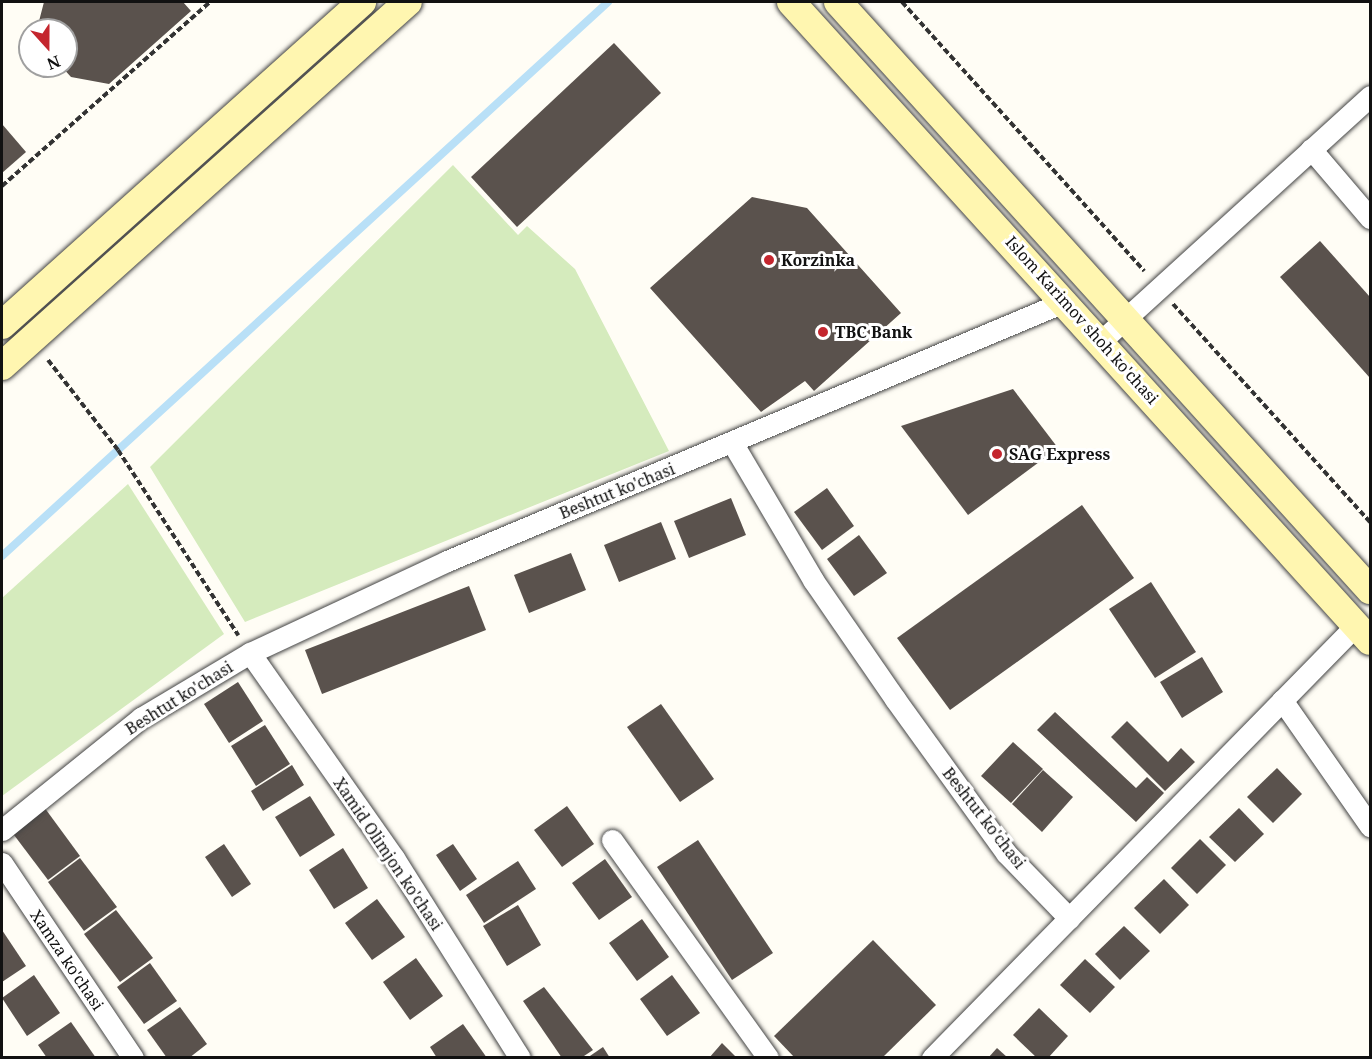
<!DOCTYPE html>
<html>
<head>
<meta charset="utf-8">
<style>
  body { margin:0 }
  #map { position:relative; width:1372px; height:1059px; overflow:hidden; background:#fffdf5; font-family:"Noto Serif",serif }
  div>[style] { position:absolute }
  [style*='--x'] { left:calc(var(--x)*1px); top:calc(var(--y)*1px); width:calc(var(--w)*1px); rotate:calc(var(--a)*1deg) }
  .green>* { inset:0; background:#d5ebbd }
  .stream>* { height:8px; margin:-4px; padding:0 4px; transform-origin:4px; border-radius:4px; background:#b9e0f7 }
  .building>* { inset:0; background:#5a524d }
  .path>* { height:4px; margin-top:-2px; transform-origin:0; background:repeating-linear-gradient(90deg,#333 0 6px,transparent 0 9px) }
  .roads { filter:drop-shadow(0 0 2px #444) drop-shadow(0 0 2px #444) }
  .minor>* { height:21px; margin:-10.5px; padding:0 10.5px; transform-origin:10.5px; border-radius:10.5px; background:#fff }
  .secondary>* { height:28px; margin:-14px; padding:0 14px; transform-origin:14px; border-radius:14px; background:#fff6b0 }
  .dots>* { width:16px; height:16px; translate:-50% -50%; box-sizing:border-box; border:3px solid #fff; border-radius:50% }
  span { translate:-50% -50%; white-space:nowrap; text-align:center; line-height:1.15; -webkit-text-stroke:6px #fff; paint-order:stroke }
  .poi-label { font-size:16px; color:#111; font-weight:700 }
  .left { translate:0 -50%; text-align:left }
  .street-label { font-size:16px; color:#111 }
  .frame { position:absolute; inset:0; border:3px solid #111; pointer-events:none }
  .north { position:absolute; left:18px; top:18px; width:60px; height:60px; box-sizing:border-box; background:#fff; border:2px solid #a0a0a0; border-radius:50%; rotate:159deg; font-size:16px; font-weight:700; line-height:24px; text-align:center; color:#111 }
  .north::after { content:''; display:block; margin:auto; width:21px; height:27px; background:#c4262e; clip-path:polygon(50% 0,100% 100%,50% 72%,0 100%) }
</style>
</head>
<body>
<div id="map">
  <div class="green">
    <div style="clip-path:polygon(453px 165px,518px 235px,527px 226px,575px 269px,669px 451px,245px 622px,150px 467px)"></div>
    <div style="clip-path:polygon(128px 484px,224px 634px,2px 796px,2px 598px)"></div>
  </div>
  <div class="stream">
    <div style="--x:2;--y:556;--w:821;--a:-42.43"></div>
  </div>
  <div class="building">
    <div style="clip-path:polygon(44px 2px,183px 2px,191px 11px,109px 84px,71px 77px,61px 66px,66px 66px,66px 30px,38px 25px)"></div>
    <div style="clip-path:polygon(614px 43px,661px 93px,517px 227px,471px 177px)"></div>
    <div style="clip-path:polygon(2px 124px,26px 152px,2px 173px)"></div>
    <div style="clip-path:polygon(752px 197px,807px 208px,901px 313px,814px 391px,805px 381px,761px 412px,650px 288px)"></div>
    <div style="clip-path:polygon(1320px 241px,1370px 297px,1370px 378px,1280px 277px)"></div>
    <div style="clip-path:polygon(1013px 389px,1058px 448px,968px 515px,901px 426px)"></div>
    <div style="clip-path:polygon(827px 488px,854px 526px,822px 550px,794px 512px)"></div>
    <div style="clip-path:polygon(731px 498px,746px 535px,689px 558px,674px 521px)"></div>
    <div style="clip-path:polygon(1082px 505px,1134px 578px,950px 710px,897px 638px)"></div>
    <div style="clip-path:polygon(661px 522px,676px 559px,619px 582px,604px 545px)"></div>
    <div style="clip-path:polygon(859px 535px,887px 573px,854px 596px,827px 559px)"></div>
    <div style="clip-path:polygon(571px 553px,586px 590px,529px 613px,514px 575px)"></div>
    <div style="clip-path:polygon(1151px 582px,1196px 652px,1155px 678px,1109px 609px)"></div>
    <div style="clip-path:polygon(469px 586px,486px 630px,322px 694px,305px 650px)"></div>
    <div style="clip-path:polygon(1202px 657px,1223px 692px,1182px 718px,1160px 682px)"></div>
    <div style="clip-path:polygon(238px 682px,263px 721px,229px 743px,204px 704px)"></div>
    <div style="clip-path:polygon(661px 704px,714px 779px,680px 802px,627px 727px)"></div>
    <div style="clip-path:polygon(1055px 712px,1136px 788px,1147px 777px,1164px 793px,1136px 822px,1037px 730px)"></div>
    <div style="clip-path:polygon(1127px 721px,1168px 762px,1181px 748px,1195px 762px,1165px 791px,1111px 737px)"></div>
    <div style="clip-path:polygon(265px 725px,290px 764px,256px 786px,231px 746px)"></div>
    <div style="clip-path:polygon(1013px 742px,1043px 769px,1011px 803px,981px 776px)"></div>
    <div style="clip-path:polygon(292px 765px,304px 785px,263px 811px,251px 791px)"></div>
    <div style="clip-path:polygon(1277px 768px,1302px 794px,1273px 823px,1247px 797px)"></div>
    <div style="clip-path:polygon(1043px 770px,1073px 797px,1042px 832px,1012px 804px)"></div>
    <div style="clip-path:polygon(310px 796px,335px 835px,300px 857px,275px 817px)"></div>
    <div style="clip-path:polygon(567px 806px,594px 844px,562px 867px,534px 830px)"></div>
    <div style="clip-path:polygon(44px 807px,80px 856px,48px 880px,11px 831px)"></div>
    <div style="clip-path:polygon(1239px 808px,1264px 834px,1235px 862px,1209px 837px)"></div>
    <div style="clip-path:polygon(1200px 839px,1226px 865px,1197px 894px,1171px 868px)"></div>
    <div style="clip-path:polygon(698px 840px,773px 953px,732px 980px,657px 867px)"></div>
    <div style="clip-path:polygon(224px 844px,251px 884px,232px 897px,205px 857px)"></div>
    <div style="clip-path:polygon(453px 844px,477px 879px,460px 891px,436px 855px)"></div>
    <div style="clip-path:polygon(343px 848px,368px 888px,334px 909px,309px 870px)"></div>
    <div style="clip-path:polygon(80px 858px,117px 907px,84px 931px,48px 882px)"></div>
    <div style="clip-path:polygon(605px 859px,632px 897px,599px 920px,572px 883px)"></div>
    <div style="clip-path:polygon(518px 861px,536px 889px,484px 923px,466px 895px)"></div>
    <div style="clip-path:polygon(1164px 879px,1189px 905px,1160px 934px,1134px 908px)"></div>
    <div style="clip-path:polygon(377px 899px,405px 937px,372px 960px,345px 923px)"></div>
    <div style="clip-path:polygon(518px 905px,541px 945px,507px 966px,483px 926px)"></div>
    <div style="clip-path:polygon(116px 910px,153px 958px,120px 982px,84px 934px)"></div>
    <div style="clip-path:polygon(642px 919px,669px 957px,637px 981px,609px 943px)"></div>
    <div style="clip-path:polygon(1124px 926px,1150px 951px,1120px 980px,1095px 954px)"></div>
    <div style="clip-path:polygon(2px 930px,26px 966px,2px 982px)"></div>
    <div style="clip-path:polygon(873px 940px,936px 1005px,882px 1058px,795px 1058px,774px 1036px)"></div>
    <div style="clip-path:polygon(416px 958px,443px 996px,410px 1020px,383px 982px)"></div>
    <div style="clip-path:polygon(1085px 959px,1115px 987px,1090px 1013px,1060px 985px)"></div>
    <div style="clip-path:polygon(150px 963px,177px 1001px,144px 1024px,117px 987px)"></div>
    <div style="clip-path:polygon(34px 975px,60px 1013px,27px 1036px,2px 998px)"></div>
    <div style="clip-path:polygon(672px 975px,700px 1013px,667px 1036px,640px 999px)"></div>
    <div style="clip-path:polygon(544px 987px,593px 1050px,581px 1058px,562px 1058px,523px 1001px)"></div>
    <div style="clip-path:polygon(180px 1007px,207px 1044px,189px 1058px,167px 1058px,147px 1030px)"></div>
    <div style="clip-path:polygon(1039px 1008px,1068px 1036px,1048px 1058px,1037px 1058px,1013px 1035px)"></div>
    <div style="clip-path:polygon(71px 1022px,96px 1058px,47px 1058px,38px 1045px)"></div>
    <div style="clip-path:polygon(463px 1024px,487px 1058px,437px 1058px,430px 1047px)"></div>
    <div style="clip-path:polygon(722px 1043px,737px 1058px,709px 1058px)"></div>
    <div style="clip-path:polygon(603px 1047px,610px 1058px,587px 1058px)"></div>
    <div style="clip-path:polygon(997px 1048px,1008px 1058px,988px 1058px)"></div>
  </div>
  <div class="path">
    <div style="--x:902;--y:2;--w:362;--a:48"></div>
    <div style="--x:2;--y:186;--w:278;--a:-41.5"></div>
    <div style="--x:1173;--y:304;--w:294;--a:47.9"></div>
    <div style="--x:48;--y:360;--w:114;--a:52.1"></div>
    <div style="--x:118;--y:450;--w:221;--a:57"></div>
  </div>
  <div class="roads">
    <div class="minor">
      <div style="--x:1311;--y:149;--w:91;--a:49.5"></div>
      <div style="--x:1101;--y:341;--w:364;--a:-42.3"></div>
      <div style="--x:733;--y:444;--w:158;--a:59.5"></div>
      <div style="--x:813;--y:580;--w:145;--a:55.4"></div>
      <div style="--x:895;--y:699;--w:190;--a:54.2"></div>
      <div style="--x:1006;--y:853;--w:91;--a:45.9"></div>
      <div style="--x:250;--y:653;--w:251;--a:54.9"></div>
      <div style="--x:394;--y:858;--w:236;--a:57.8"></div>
      <div style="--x:1282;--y:700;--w:154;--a:55.1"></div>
      <div style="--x:2;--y:830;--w:179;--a:-38.9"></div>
      <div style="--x:141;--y:718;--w:127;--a:-30.8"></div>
      <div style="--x:250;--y:653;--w:217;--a:-25"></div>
      <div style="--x:447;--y:561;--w:671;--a:-22.78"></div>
      <div style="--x:612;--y:840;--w:268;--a:54.4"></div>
      <div style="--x:2;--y:863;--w:235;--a:56.1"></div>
      <div style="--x:932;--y:1058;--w:606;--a:-45.6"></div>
    </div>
    <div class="secondary">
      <div style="--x:791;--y:2;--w:862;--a:47.82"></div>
      <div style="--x:838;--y:2;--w:793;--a:47.86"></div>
      <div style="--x:2;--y:325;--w:484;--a:-41.9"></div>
      <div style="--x:2;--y:366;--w:545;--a:-41.88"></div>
    </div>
  </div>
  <div class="dots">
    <div style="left:769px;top:260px;background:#c4262e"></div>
    <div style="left:823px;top:332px;background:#c4262e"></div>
    <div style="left:997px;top:454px;background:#c4262e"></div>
  </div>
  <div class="poi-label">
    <span class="left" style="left:781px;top:260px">Korzinka</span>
    <span class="left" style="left:835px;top:332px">TBC Bank</span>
    <span class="left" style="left:1009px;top:454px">SAG Express</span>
  </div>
  <div class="street-label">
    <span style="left:1082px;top:320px;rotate:48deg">Islom Karimov shoh ko'chasi</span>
    <span style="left:617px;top:491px;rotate:-22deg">Beshtut ko'chasi</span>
    <span style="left:179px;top:698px;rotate:-32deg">Beshtut ko'chasi</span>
    <span style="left:984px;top:818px;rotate:52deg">Beshtut ko'chasi</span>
    <span style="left:388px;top:854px;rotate:56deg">Xamid Olimjon ko'chasi</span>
    <span style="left:67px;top:960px;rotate:56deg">Xamza ko'chasi</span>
  </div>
  <div class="frame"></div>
  <div class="north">N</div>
</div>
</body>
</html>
